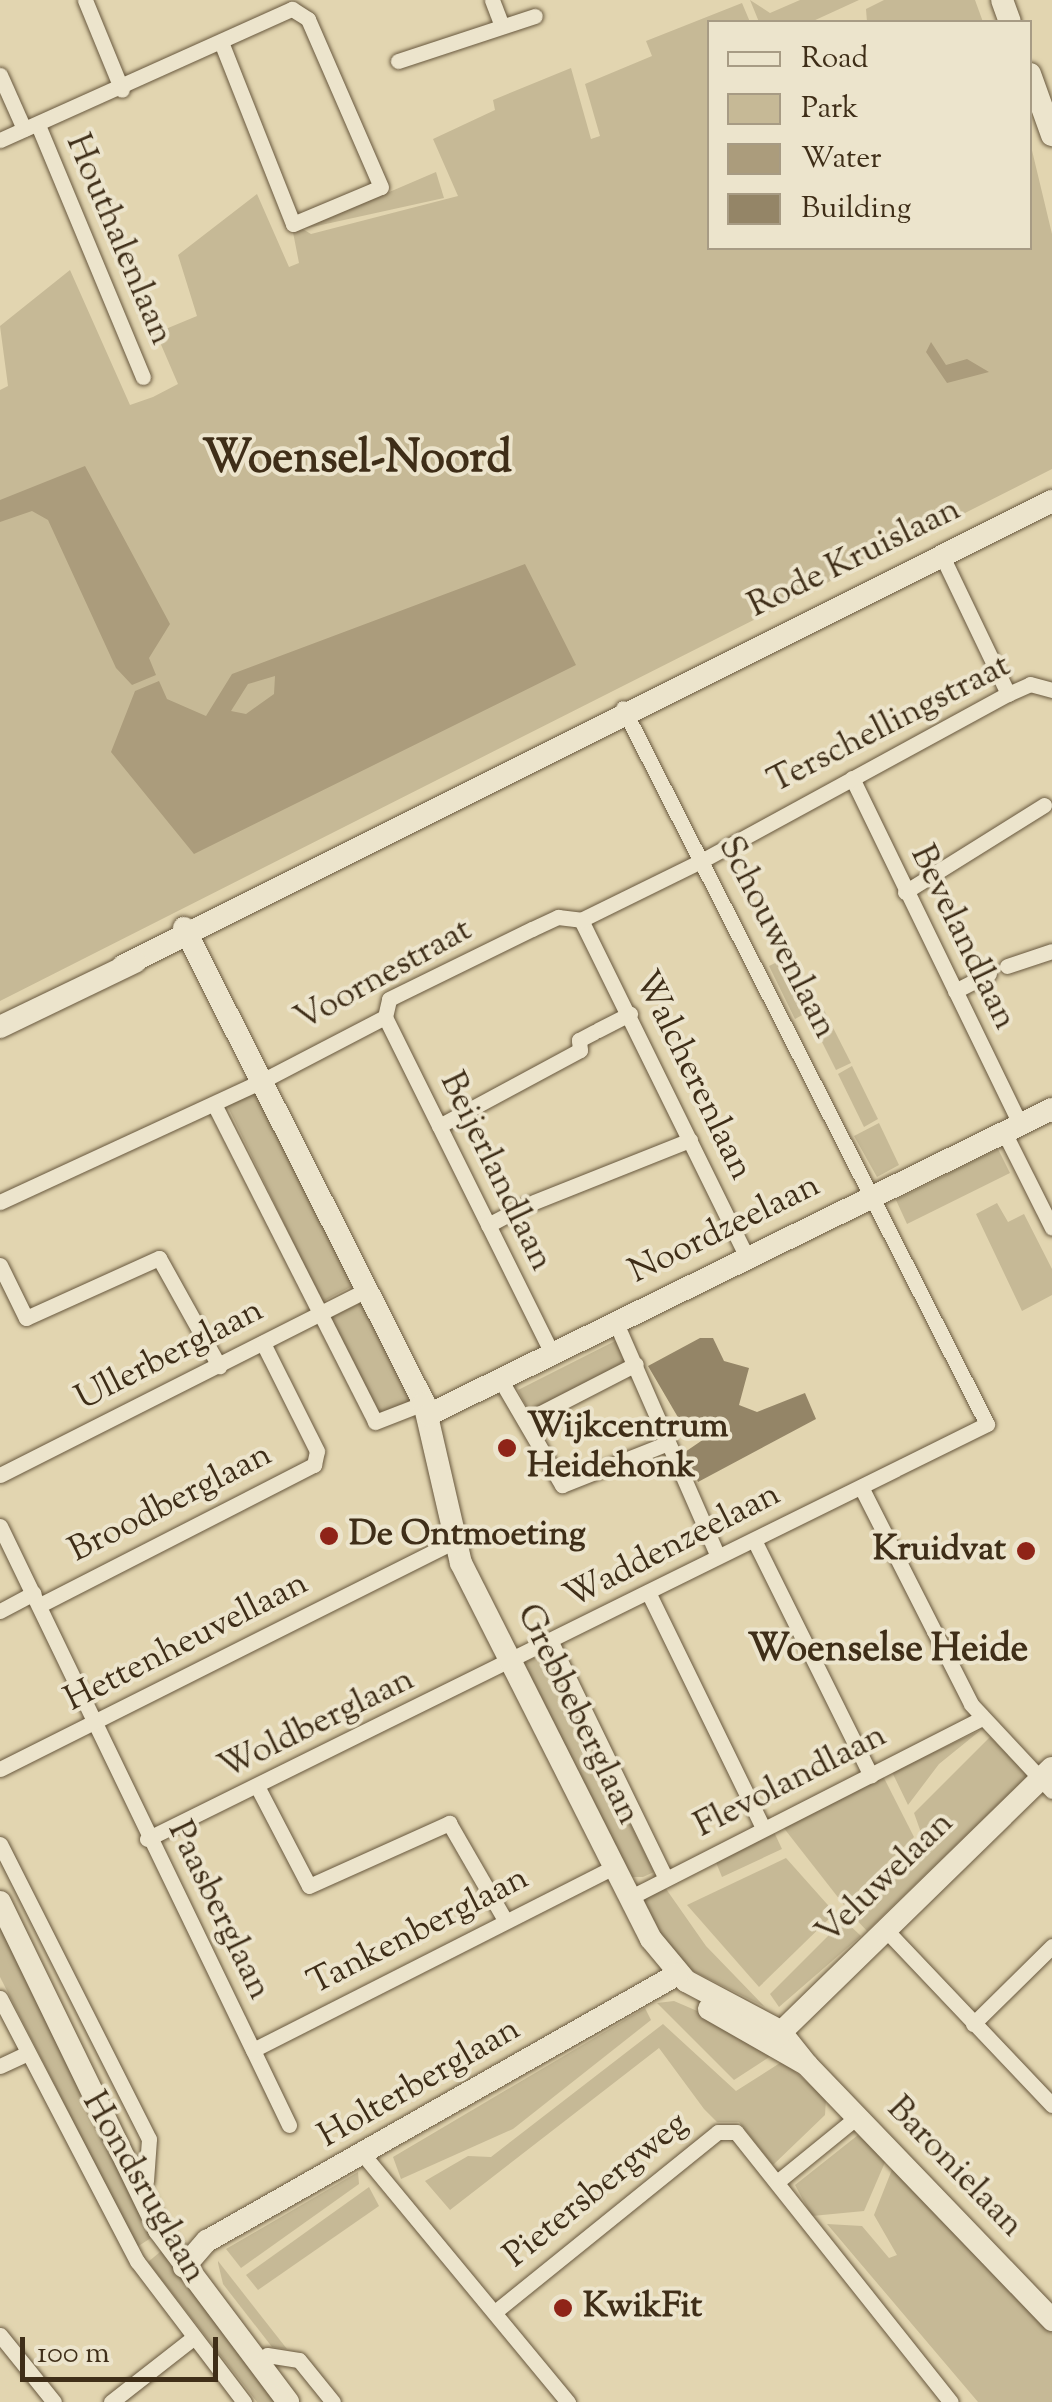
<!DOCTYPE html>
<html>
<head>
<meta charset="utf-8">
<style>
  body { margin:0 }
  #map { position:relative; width:1052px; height:2402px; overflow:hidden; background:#e2d5b0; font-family:"Sorts Mill Goudy",serif }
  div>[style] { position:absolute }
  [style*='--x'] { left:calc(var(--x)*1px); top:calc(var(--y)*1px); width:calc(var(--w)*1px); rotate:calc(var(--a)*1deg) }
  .green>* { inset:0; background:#c6b996 }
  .water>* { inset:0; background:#ab9c7c }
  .building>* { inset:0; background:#948567 }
  .roads { filter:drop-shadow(0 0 2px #68583e) drop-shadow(0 0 2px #68583e) }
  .street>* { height:15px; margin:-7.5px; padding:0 7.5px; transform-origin:7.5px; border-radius:7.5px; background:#ece4cc }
  .secondary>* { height:22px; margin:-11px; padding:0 11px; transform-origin:11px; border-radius:11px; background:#ece4cc }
  .dots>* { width:28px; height:28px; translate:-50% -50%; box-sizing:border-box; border:5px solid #ece4cc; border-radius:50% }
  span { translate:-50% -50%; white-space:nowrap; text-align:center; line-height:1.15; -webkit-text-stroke:8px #ece4cc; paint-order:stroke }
  .street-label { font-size:35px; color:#3f2e18 }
  .poi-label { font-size:35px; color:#3f2e18; font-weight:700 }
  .left { translate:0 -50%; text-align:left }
  .right { translate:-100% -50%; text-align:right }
  .neighbourhood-label { font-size:38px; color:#3f2e18; font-weight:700 }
  .district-label { font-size:45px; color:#3f2e18; font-weight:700 }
  .legend { position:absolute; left:707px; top:20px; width:325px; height:230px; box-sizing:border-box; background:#ece4cc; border:2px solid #a79b84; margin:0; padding:12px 18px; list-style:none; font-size:30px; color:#3f2e18 }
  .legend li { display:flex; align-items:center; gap:20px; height:50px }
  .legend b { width:50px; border:2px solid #a79b84 }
  .scale { position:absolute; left:20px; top:2337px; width:198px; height:45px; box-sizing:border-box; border:5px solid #3f2e18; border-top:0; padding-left:12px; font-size:30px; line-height:35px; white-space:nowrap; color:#3f2e18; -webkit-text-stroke:8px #ece4cc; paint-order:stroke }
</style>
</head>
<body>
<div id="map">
  <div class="green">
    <div style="clip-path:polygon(750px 0,770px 13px,800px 0,859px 0,811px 22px,759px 22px)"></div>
    <div style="clip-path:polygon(884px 0,975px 0,983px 22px,867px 22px,866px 9px)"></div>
    <div style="clip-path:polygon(742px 3px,750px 22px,710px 22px,710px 248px,1030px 248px,1030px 142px,1052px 234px,1052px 469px,0 1001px,0 390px,8px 386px,0 326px,70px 270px,130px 405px,153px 397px,178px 384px,156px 333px,197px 316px,178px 255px,257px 194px,289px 267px,299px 263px,291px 222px,311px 234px,458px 196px,433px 139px,495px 110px,493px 100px,571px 68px,591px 139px,600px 136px,585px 84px,652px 56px,646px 41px)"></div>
    <div style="clip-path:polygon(436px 172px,444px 198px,303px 229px)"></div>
    <div style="clip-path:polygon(787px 957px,813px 1009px,795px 1019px,769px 966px)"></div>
    <div style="clip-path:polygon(823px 1008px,851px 1063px,836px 1070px,809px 1016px)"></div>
    <div style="clip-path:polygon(852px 1066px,878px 1119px,864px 1127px,838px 1074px)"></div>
    <div style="clip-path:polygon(258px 1090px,356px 1284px,322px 1302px,227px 1105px)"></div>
    <div style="clip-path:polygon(879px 1123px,899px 1165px,877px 1177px,854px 1136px)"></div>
    <div style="clip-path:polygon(998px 1149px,1010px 1173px,907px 1224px,896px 1200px)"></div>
    <div style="clip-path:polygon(997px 1203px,1008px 1222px,1024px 1214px,1052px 1269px,1052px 1295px,1022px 1311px,976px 1214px)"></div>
    <div style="clip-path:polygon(364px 1301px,411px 1402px,381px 1419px,330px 1318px)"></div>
    <div style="clip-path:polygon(617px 1340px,625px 1362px,530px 1414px,518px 1390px)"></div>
    <div style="clip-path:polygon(545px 1652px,654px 1872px,643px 1877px,631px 1877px,524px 1663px)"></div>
    <div style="clip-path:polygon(981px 1730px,939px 1764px,908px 1805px,892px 1772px)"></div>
    <div style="clip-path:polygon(990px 1737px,1028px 1775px,867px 1931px,851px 1914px,924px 1841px,914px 1813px)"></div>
    <div style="clip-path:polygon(883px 1776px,914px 1837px,844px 1905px,783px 1827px)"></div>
    <div style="clip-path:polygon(774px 1832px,782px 1849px,722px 1877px,715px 1860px)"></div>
    <div style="clip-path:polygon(786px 1858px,835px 1913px,759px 1987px,687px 1905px)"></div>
    <div style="clip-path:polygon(664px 1886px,706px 1946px,765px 2007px,677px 1963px,641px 1897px)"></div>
    <div style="clip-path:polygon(844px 1920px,861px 1936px,779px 2007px,770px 1994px)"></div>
    <div style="clip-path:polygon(0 1926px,157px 2234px,137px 2247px,0 1977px)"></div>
    <div style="clip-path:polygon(674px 2001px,739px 2029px,774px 2054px,734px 2080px,657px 2003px)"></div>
    <div style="clip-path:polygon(645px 2008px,651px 2020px,513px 2129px,401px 2179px,393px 2157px)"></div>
    <div style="clip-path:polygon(663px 2024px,736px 2091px,783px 2061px,826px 2099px,825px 2115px,773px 2165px,739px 2122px,717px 2122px,704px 2109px,659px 2048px,450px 2210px,425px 2181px,468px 2156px,491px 2157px)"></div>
    <div style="clip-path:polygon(858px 2135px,886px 2160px,864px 2211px,812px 2216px,795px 2185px)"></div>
    <div style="clip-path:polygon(893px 2167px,1052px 2333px,1052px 2402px,978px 2402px,827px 2224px,862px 2226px,889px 2258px,897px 2255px,874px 2215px)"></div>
    <div style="clip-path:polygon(358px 2172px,359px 2184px,241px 2268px,226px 2249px)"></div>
    <div style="clip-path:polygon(369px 2187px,379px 2206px,258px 2290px,246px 2275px)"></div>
    <div style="clip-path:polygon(166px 2247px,275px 2402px,257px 2402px,148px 2262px)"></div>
    <div style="clip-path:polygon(218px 2263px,218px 2261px,287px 2349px,272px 2347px,223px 2284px)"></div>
  </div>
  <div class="water">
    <div style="clip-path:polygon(931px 342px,946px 365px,967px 359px,989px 372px,947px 383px,926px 352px)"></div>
    <div style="clip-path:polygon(85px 466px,170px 624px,149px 658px,156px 675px,132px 685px,116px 668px,48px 520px,32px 511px,0 522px,0 500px)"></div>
    <div style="clip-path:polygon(evenodd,525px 564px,576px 665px,194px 854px,111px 752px,135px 691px,159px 681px,167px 699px,206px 716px,232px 674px,525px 564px,275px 676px,274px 694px,246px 714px,231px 711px,248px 684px,275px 676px)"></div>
  </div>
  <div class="building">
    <div style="clip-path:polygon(700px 1338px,713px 1338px,724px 1361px,749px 1368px,739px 1405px,757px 1412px,805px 1393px,816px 1419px,698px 1482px,685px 1452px,707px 1437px,686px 1431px,648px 1366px)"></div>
  </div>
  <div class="roads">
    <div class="street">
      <div style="--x:85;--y:0;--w:97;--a:67.7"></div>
      <div style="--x:492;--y:0;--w:22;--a:69"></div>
      <div style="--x:223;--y:47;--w:190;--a:68.4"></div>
      <div style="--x:293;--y:224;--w:95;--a:-22.8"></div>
      <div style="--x:381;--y:187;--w:183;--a:-113.5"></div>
      <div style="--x:308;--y:19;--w:19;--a:-148"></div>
      <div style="--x:398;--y:61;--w:144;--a:-18.2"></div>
      <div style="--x:0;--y:75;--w:59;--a:66"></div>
      <div style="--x:38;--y:125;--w:273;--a:67.4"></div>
      <div style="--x:0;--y:140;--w:320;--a:-24.2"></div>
      <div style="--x:942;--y:556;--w:153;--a:64.4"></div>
      <div style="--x:852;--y:778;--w:385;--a:64.1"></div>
      <div style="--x:905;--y:892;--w:164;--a:-32"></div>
      <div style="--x:581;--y:920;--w:377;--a:63.8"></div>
      <div style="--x:1007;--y:966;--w:47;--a:-18.4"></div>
      <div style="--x:955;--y:991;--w:38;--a:-27"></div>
      <div style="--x:385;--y:1017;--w:376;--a:63.6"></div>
      <div style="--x:598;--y:1030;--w:36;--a:-27"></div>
      <div style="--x:214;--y:1104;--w:356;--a:63.1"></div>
      <div style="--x:375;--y:1422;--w:53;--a:-21.2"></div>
      <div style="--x:439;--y:1126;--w:160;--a:-28.3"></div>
      <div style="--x:580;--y:1050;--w:10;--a:-96"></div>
      <div style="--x:579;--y:1040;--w:17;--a:-28"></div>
      <div style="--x:1004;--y:1132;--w:107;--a:63.4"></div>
      <div style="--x:0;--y:1202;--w:286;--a:-24.8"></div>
      <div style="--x:260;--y:1082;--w:141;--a:-27.5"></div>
      <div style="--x:385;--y:1017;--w:18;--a:-77"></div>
      <div style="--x:389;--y:999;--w:159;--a:-26.1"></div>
      <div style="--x:532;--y:929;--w:29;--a:-25"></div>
      <div style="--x:558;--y:917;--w:23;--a:7"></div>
      <div style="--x:581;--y:920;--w:136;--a:-26.2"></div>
      <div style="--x:703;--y:860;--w:347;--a:-28.6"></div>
      <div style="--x:1008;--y:694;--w:24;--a:-24"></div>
      <div style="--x:1030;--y:684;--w:23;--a:15"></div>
      <div style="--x:534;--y:1202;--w:168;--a:-21.7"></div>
      <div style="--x:488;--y:1225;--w:45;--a:-27.7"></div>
      <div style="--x:0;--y:1265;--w:59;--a:63.9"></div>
      <div style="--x:26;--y:1318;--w:146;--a:-24.3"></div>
      <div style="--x:159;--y:1258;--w:124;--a:60.9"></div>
      <div style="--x:616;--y:1323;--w:254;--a:66.4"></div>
      <div style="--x:500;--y:1379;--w:123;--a:59.7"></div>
      <div style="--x:562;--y:1485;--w:114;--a:-21.6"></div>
      <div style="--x:529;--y:1419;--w:120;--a:-27.2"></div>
      <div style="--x:0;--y:1475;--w:411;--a:-26.8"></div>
      <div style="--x:861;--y:1487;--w:243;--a:63.1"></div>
      <div style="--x:971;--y:1704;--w:119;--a:47"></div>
      <div style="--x:0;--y:1526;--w:665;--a:64.24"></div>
      <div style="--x:754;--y:1540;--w:263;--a:63.6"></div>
      <div style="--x:648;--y:1592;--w:263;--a:64"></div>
      <div style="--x:40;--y:1605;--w:308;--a:-27.1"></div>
      <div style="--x:314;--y:1465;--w:14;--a:-78"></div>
      <div style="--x:317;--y:1451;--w:121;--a:-116.6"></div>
      <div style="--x:0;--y:1611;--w:38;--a:-28"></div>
      <div style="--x:551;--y:1642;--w:263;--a:64.1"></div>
      <div style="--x:0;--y:1769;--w:507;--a:-26.62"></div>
      <div style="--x:258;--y:1788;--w:110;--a:62.5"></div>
      <div style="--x:309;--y:1886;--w:154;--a:-24.2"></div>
      <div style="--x:449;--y:1823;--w:112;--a:60"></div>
      <div style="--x:147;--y:1839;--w:937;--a:-26.29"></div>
      <div style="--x:987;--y:1424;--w:803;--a:-116.95"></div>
      <div style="--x:0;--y:1844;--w:330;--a:63.2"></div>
      <div style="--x:149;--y:2139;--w:42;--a:94.1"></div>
      <div style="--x:629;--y:1898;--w:395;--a:-27"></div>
      <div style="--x:884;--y:1928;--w:244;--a:46.5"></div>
      <div style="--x:0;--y:1998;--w:297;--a:62.5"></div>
      <div style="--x:137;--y:2261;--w:177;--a:52.8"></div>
      <div style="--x:973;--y:2024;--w:111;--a:-44.6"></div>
      <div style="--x:253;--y:2050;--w:404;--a:-26.9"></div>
      <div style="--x:0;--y:2066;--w:31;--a:-25"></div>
      <div style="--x:366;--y:2158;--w:317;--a:50.4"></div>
      <div style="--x:777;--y:2182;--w:103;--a:-39.1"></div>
      <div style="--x:496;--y:2311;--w:285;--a:-38.9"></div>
      <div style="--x:718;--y:2132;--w:18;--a:0"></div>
      <div style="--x:736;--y:2132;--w:345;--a:51.5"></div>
      <div style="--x:0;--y:2335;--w:86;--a:51.1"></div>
      <div style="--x:267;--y:2355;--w:32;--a:9"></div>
      <div style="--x:299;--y:2360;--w:54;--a:51"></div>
      <div style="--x:111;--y:2402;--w:104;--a:-38"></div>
    </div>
    <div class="secondary">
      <div style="--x:1002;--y:0;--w:23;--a:70"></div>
      <div style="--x:1030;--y:74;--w:65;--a:70.2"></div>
      <div style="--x:184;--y:928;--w:532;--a:63.19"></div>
      <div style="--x:424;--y:1403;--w:164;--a:77"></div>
      <div style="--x:461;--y:1563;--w:421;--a:63.2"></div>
      <div style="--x:651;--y:1939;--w:55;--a:50.2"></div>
      <div style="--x:686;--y:1981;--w:106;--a:28"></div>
      <div style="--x:780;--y:2031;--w:43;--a:51.5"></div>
      <div style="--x:123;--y:966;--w:1039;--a:-26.59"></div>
      <div style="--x:0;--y:1027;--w:150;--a:-25.7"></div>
      <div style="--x:428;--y:1415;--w:695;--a:-26.12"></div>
      <div style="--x:0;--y:1902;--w:365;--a:64.1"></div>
      <div style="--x:159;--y:2230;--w:215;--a:53.1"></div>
      <div style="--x:709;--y:2009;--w:113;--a:29.7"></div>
      <div style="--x:807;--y:2065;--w:354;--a:46.1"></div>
      <div style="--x:772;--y:2041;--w:391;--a:-44.3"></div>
      <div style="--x:184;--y:2267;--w:35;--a:-49"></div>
      <div style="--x:207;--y:2241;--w:541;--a:-29.55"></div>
    </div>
  </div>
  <div class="dots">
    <div style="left:507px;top:1448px;background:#8f2418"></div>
    <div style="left:329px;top:1536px;background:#8f2418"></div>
    <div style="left:1026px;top:1551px;background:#8f2418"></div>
    <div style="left:563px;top:2308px;background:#8f2418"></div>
  </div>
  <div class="street-label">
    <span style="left:118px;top:240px;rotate:67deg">Houthalenlaan</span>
    <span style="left:855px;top:559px;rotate:-26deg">Rode Kruislaan</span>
    <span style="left:890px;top:725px;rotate:-27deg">Terschellingstraat</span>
    <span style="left:776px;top:938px;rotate:63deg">Schouwenlaan</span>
    <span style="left:962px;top:938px;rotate:64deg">Bevelandlaan</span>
    <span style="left:384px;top:976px;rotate:-29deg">Voornestraat</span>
    <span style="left:692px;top:1076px;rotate:64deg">Walcherenlaan</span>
    <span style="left:495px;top:1172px;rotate:64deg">Beijerlandlaan</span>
    <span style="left:725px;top:1230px;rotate:-26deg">Noordzeelaan</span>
    <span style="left:170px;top:1356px;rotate:-27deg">Ullerberglaan</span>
    <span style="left:171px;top:1504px;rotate:-27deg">Broodberglaan</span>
    <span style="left:673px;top:1547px;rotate:-27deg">Waddenzeelaan</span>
    <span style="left:187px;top:1643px;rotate:-27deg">Hettenheuvellaan</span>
    <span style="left:577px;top:1715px;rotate:64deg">Grebbeberglaan</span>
    <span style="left:317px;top:1725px;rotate:-26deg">Woldberglaan</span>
    <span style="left:791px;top:1782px;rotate:-27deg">Flevolandlaan</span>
    <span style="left:886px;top:1879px;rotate:-44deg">Veluwelaan</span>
    <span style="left:218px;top:1911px;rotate:64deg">Paasberglaan</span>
    <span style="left:419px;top:1932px;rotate:-27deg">Tankenberglaan</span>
    <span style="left:420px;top:2084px;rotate:-30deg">Holterberglaan</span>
    <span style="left:954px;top:2168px;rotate:46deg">Baronielaan</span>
    <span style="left:143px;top:2188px;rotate:60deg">Hondsruglaan</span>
    <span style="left:597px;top:2191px;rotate:-39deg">Pietersbergweg</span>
  </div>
  <div class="poi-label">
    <span class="left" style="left:527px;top:1448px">Wijkcentrum<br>Heidehonk</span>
    <span class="left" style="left:349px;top:1536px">De Ontmoeting</span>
    <span class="right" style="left:1006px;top:1551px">Kruidvat</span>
    <span class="left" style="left:583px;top:2308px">KwikFit</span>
  </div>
  <div class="neighbourhood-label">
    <span style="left:888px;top:1652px">Woenselse Heide</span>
  </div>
  <div class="district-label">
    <span style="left:357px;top:461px">Woensel-Noord</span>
  </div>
  <ul class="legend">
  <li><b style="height:12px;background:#ece4cc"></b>Road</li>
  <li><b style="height:28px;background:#c6b996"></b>Park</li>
  <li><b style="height:28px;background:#ab9c7c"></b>Water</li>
  <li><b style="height:28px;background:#948567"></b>Building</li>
  </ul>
  <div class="scale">100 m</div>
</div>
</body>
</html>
